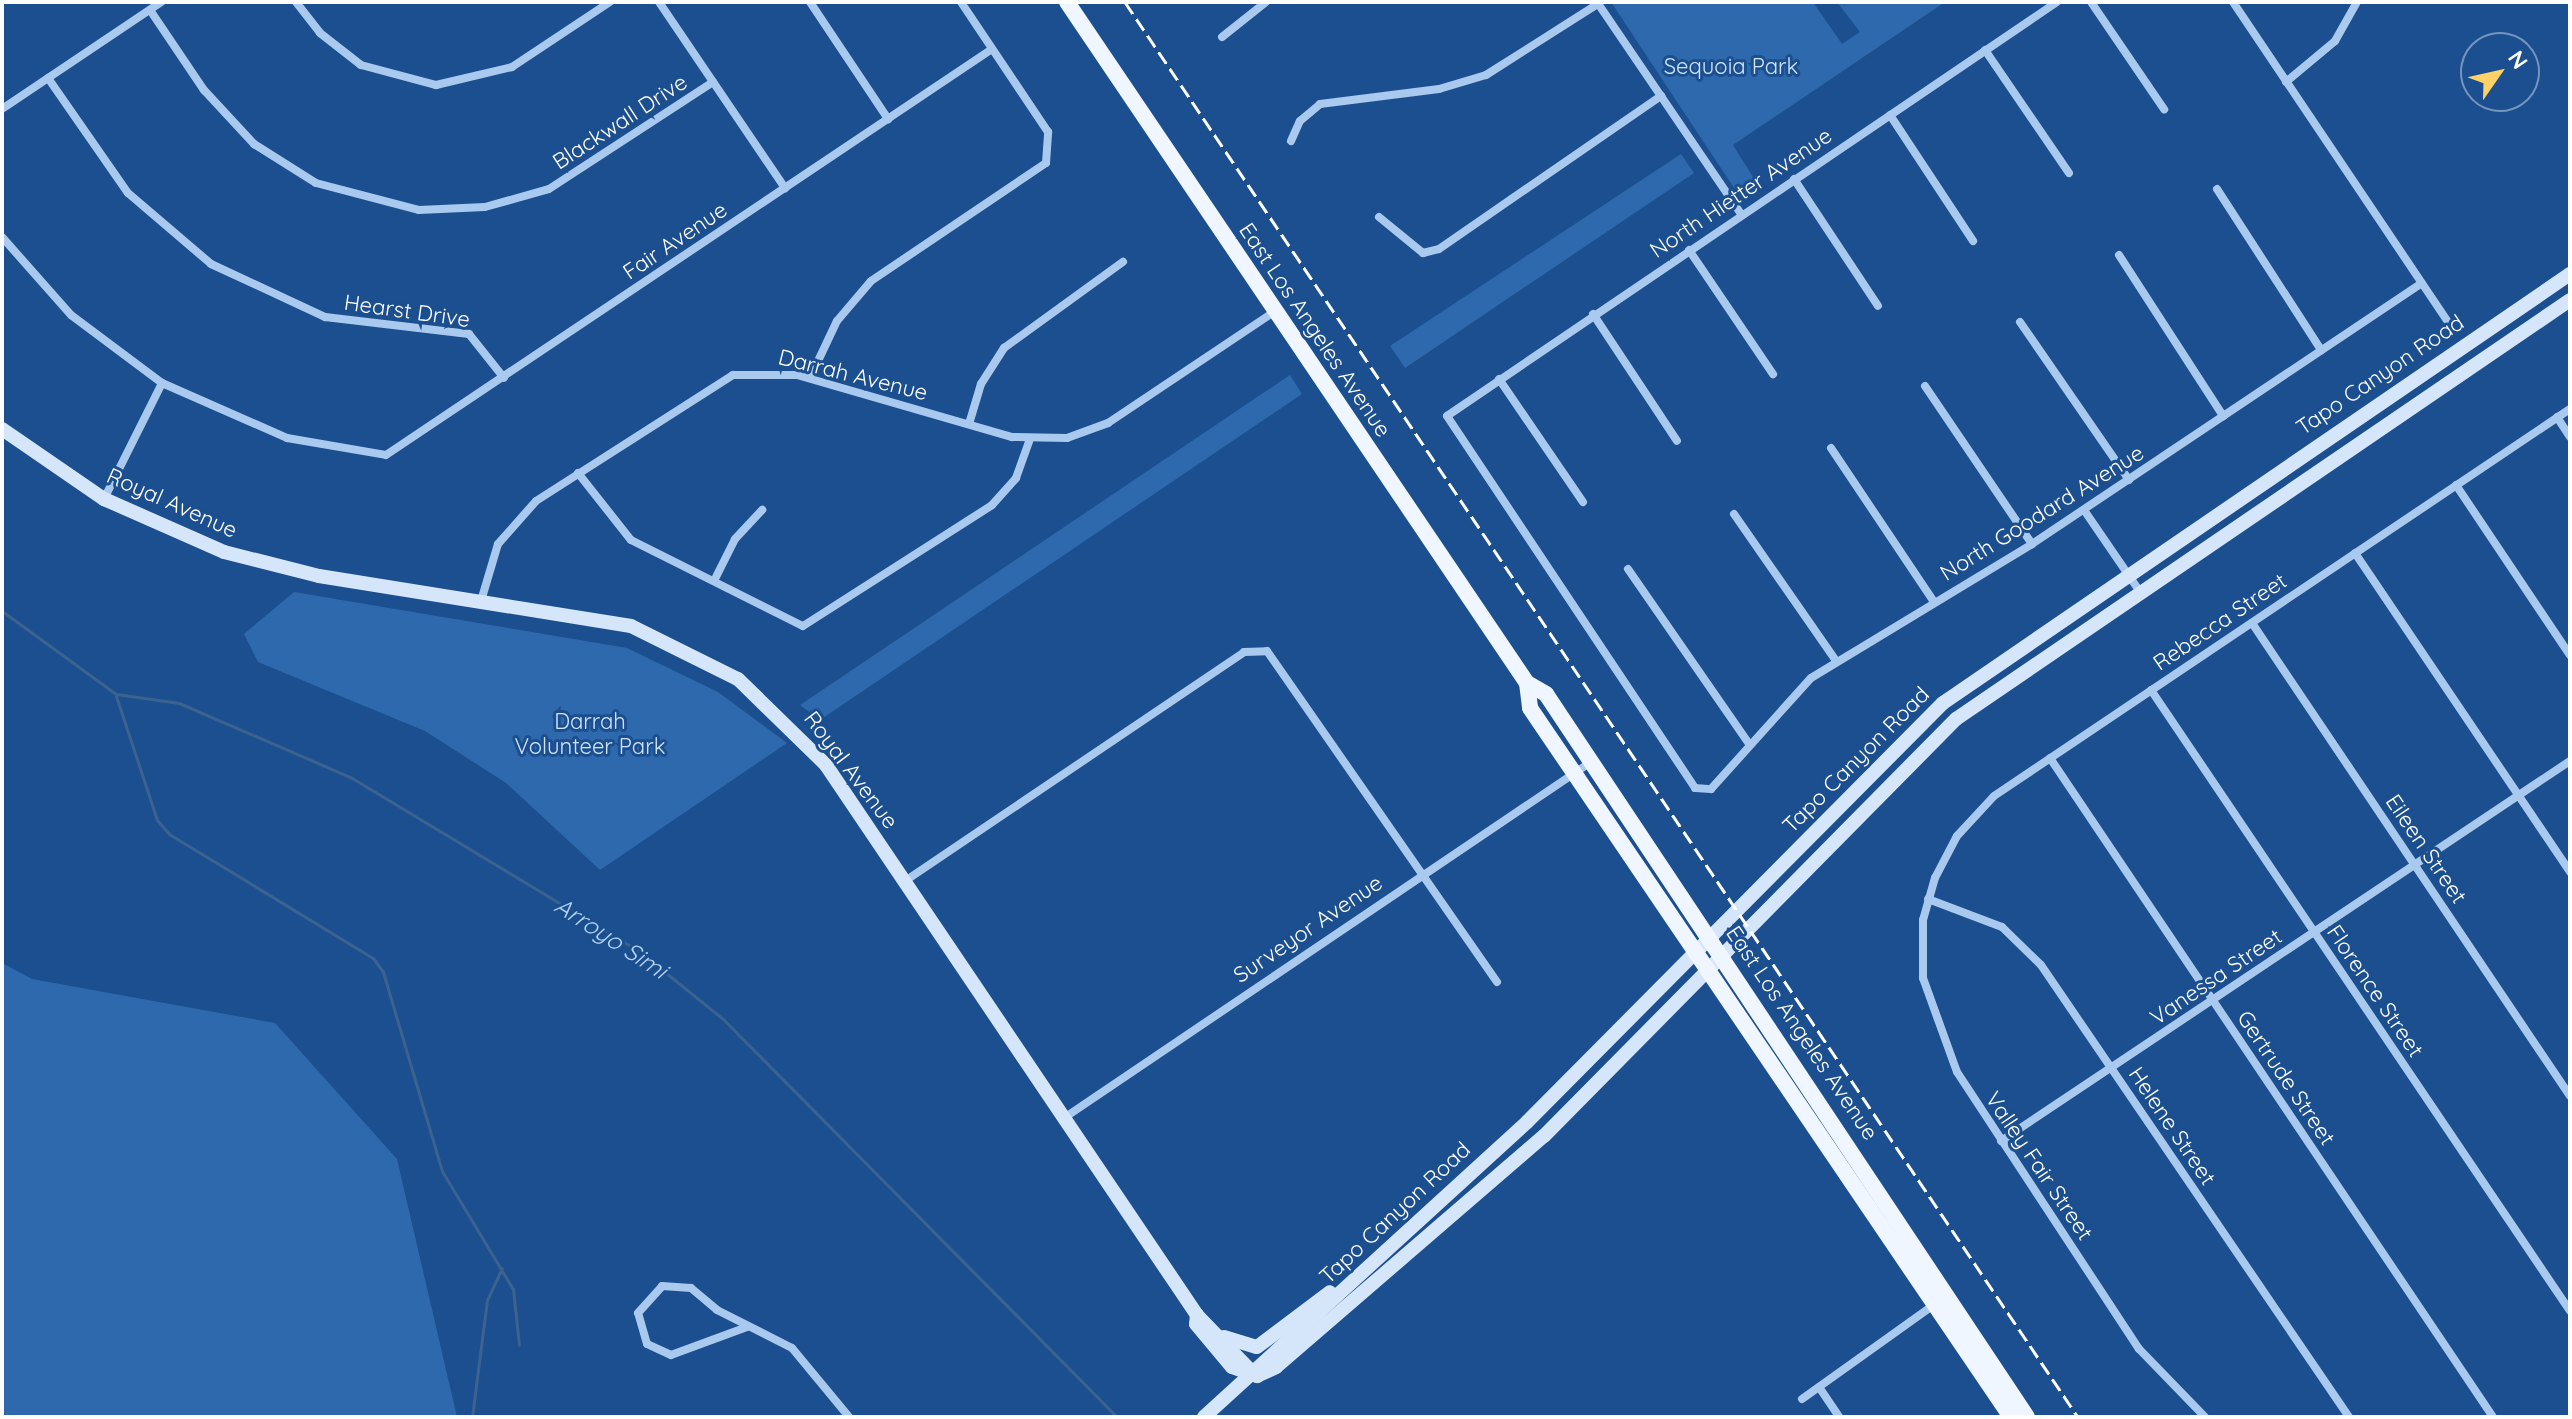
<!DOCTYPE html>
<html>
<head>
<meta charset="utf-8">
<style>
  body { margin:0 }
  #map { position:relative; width:2572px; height:1419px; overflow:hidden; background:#1b4f8f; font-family:Quicksand,sans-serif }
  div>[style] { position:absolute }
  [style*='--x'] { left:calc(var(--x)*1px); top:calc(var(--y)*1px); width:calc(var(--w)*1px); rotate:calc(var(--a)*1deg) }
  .green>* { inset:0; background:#2e69ad }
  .stream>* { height:3px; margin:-1.5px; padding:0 1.5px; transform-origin:1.5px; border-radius:1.5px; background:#3c6290 }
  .street>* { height:8px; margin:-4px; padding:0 4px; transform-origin:4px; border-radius:4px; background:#a9c9ee }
  .secondary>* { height:14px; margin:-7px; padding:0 7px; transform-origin:7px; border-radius:7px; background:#d6e6fa }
  .primary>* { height:16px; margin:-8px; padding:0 8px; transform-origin:8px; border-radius:8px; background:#f0f6ff }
  .rail>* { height:3px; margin-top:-1.5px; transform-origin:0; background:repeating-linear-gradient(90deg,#fff 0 14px,transparent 0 20px) }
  span { translate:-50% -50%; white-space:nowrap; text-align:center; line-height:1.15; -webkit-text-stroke:6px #1b4f8f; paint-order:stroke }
  .park-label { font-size:22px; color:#cfe3fa }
  .street-label { font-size:22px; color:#fff }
  .water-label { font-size:24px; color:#b5d3f5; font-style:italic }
  .frame { position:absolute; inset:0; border:4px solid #fff; pointer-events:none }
  .north { position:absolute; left:2460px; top:32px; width:80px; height:80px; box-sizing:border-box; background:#1b4f8f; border:2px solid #7695bc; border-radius:50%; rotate:56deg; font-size:22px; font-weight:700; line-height:32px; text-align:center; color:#fff }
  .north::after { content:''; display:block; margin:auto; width:28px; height:36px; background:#ffd166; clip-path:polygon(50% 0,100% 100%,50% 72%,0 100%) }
</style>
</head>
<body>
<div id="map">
  <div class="green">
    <div style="clip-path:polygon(1611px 2px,1813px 2px,1842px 44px,1860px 32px,1837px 2px,1945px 2px,1733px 145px,1758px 185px,1736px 191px)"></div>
    <div style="clip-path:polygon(1681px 154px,1694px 173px,1405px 368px,1390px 346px)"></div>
    <div style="clip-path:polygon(1290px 375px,1302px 394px,820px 720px,800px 705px)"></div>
    <div style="clip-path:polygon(294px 592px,627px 648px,718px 692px,787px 743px,600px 870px,506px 783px,425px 731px,258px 662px,244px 634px)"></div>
    <div style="clip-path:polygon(2px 963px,32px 979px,275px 1023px,397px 1159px,457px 1417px,2px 1417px)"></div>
  </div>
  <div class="stream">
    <div style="--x:2;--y:611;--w:141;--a:36.1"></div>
    <div style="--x:116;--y:694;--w:64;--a:8.1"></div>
    <div style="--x:179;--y:703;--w:189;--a:23.4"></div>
    <div style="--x:352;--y:778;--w:336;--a:31.1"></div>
    <div style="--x:640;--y:952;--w:107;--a:38.9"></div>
    <div style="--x:723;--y:1019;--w:560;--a:45.29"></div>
    <div style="--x:116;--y:696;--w:131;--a:71.7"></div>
    <div style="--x:157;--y:820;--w:18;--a:49"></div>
    <div style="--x:169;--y:834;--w:239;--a:31.3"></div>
    <div style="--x:373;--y:958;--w:17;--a:54"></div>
    <div style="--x:383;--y:972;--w:208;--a:73.5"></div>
    <div style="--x:442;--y:1171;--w:138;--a:59"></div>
    <div style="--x:513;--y:1289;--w:56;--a:83.9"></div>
    <div style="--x:472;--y:1417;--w:118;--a:-82.7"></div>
    <div style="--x:487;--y:1300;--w:35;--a:-65"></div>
  </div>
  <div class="street">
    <div style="--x:296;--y:2;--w:39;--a:52"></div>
    <div style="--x:320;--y:33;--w:52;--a:38"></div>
    <div style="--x:361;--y:65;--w:78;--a:14.9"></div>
    <div style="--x:436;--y:85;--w:78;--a:-13.3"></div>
    <div style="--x:512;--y:67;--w:118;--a:-33.6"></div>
    <div style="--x:659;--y:2;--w:225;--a:55.9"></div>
    <div style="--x:810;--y:2;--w:141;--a:56.3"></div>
    <div style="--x:1597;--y:2;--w:256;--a:55.8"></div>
    <div style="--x:2057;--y:2;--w:737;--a:145.84"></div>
    <div style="--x:1447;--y:416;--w:447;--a:56.3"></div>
    <div style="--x:1695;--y:788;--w:16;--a:4"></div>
    <div style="--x:1711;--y:789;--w:149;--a:-48"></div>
    <div style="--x:1811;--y:678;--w:258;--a:-31.2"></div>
    <div style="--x:2032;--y:544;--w:469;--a:-33.8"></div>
    <div style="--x:2091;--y:2;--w:130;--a:55.7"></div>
    <div style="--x:2233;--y:2;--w:386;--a:56.1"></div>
    <div style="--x:150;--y:10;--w:97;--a:56"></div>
    <div style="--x:204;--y:90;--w:74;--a:47.2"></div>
    <div style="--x:254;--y:144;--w:73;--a:32.2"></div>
    <div style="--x:316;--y:183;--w:106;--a:14.7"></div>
    <div style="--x:419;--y:210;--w:66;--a:-2.6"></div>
    <div style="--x:485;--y:207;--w:66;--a:-15.7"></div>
    <div style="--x:549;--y:189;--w:196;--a:-33.1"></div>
    <div style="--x:1222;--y:37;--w:56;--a:-38.5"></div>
    <div style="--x:1985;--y:50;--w:149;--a:55.7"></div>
    <div style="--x:48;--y:78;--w:140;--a:55.2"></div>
    <div style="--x:128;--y:193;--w:109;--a:40.5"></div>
    <div style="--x:211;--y:264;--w:126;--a:24.9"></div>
    <div style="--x:325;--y:317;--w:145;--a:6.7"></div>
    <div style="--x:469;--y:334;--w:56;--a:51.5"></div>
    <div style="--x:2286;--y:82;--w:64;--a:-39.9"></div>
    <div style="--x:2335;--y:41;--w:45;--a:-60.6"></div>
    <div style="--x:2;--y:109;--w:192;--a:-33.9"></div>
    <div style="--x:1890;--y:115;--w:151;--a:56.6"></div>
    <div style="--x:1291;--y:141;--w:22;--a:-66"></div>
    <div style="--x:1300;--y:121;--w:26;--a:-40"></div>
    <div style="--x:1320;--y:104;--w:120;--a:-7.2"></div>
    <div style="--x:1439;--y:89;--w:49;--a:-16.6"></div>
    <div style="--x:1486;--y:75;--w:133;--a:-32.4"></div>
    <div style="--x:1794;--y:179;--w:152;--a:56.5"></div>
    <div style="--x:2217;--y:189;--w:192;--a:57.1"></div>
    <div style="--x:1379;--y:217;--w:57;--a:39.3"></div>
    <div style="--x:1423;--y:253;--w:16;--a:-14"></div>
    <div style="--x:1439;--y:249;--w:270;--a:-34.6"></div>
    <div style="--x:2;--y:237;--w:104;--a:48.5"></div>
    <div style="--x:71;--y:315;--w:114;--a:36.8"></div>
    <div style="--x:162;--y:383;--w:137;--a:23.7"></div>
    <div style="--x:287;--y:438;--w:100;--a:9.7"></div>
    <div style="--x:386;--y:455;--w:729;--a:-33.82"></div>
    <div style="--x:1689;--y:250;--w:150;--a:55.9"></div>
    <div style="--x:2119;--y:255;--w:192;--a:57.1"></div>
    <div style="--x:1593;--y:314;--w:152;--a:56.5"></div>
    <div style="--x:2020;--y:322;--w:192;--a:55.4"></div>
    <div style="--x:810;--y:378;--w:63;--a:-64.7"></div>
    <div style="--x:837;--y:321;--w:52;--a:-49.6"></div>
    <div style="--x:871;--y:281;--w:211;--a:-34"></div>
    <div style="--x:1046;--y:163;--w:31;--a:-86"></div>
    <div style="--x:1048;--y:132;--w:156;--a:-123.8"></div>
    <div style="--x:1499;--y:379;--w:149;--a:55.7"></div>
    <div style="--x:1925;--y:386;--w:191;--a:55.9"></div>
    <div style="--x:2557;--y:417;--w:24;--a:57"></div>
    <div style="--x:969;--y:424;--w:42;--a:-73.3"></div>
    <div style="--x:981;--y:384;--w:43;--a:-57.4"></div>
    <div style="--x:1004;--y:348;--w:147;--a:-35.9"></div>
    <div style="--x:1831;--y:448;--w:185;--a:56.2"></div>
    <div style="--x:578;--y:473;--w:85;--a:51.7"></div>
    <div style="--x:631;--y:540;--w:192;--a:26.6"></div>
    <div style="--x:803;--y:626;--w:224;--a:-32.6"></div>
    <div style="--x:992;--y:505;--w:36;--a:-48"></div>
    <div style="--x:1016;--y:478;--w:41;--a:-70.3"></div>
    <div style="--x:2456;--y:485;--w:205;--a:56.2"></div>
    <div style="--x:104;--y:499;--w:130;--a:-63.4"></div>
    <div style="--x:2084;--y:510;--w:96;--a:55.6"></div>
    <div style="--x:1734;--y:514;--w:179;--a:55.2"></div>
    <div style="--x:2355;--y:553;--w:385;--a:56"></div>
    <div style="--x:1628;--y:569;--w:211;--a:55.3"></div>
    <div style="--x:716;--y:577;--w:42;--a:-63.4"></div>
    <div style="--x:735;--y:539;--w:40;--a:-47"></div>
    <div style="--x:481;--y:601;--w:59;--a:-73.4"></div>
    <div style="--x:498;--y:544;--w:57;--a:-48.5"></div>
    <div style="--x:536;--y:501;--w:234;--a:-32.6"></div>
    <div style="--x:733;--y:375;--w:64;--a:0"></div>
    <div style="--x:797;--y:375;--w:224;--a:16.1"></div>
    <div style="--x:1012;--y:437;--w:55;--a:1"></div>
    <div style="--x:1067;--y:438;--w:44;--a:-20.1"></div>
    <div style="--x:1108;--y:423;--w:201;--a:-33.8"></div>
    <div style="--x:2252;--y:623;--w:570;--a:56.09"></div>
    <div style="--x:2151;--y:690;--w:749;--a:55.99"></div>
    <div style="--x:2050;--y:758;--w:794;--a:56.09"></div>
    <div style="--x:905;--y:881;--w:409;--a:-34"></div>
    <div style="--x:1244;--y:652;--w:23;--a:-2"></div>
    <div style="--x:1267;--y:651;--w:403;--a:55.2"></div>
    <div style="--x:1928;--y:899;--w:79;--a:20.7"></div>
    <div style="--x:2002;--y:927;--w:54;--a:44.3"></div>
    <div style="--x:2041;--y:965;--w:547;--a:55.73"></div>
    <div style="--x:1064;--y:1118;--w:636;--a:-34.04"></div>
    <div style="--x:2001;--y:1141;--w:684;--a:-33.74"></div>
    <div style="--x:747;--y:1327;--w:81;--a:159.8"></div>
    <div style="--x:671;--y:1355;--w:26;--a:-155"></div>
    <div style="--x:647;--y:1344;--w:32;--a:-106"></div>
    <div style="--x:638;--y:1313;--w:36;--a:-48"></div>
    <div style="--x:662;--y:1286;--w:29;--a:4"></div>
    <div style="--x:691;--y:1288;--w:34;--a:40"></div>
    <div style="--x:717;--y:1310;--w:84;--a:26.9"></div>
    <div style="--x:792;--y:1348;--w:89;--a:50.4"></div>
    <div style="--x:1819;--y:1387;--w:36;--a:56"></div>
    <div style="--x:1802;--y:1399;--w:163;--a:-35.5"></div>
    <div style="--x:2205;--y:1417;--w:95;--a:-134.1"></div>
    <div style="--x:2139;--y:1349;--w:331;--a:-123.3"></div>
    <div style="--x:1957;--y:1072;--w:100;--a:-109.9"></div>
    <div style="--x:1923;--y:978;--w:58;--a:-90"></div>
    <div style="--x:1923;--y:920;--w:44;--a:-74.1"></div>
    <div style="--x:1935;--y:878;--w:47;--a:-62.4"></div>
    <div style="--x:1957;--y:836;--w:54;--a:-47.2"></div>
    <div style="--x:1994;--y:796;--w:694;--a:-33.9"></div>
  </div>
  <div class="secondary">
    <div style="--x:2;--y:429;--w:124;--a:34.5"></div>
    <div style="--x:104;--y:499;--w:131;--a:23.8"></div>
    <div style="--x:224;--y:552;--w:98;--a:14.2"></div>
    <div style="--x:319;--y:576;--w:316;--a:9.1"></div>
    <div style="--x:631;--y:626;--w:119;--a:26.4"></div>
    <div style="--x:738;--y:679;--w:123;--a:44.3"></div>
    <div style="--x:826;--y:765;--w:663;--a:56"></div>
    <div style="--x:1197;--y:1315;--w:81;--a:46"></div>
    <div style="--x:1197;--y:1315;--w:9;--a:96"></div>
    <div style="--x:1196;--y:1324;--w:56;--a:50.1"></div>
    <div style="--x:1232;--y:1367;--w:27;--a:20"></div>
    <div style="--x:1257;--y:1376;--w:21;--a:-25"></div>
    <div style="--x:1276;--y:1367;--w:354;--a:-40.8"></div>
    <div style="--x:1544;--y:1136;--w:586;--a:-45.35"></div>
    <div style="--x:1956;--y:719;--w:743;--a:-34.31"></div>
    <div style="--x:1224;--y:1337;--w:34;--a:17"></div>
    <div style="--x:1257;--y:1347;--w:91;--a:-37"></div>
    <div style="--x:1204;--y:1417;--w:437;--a:-42.4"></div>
    <div style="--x:1527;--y:1122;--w:590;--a:-45.21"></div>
    <div style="--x:1943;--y:703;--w:760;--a:-34.38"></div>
  </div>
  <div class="primary">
    <div style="--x:1067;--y:2;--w:822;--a:55.96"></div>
    <div style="--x:1527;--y:683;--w:22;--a:30"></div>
    <div style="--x:1546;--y:694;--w:868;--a:56.36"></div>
    <div style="--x:1527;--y:683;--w:25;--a:83"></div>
    <div style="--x:1530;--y:708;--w:857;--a:55.85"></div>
  </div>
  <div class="rail">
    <div style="--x:1125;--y:2;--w:1706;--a:56.04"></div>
  </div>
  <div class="park-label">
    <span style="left:1731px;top:67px">Sequoia Park</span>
    <span style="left:590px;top:734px">Darrah<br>Volunteer Park</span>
  </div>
  <div class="street-label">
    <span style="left:620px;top:122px;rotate:-33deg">Blackwall Drive</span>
    <span style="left:1741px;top:193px;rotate:-34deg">North Hietter Avenue</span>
    <span style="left:675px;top:241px;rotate:-34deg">Fair Avenue</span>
    <span style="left:407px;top:311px;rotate:8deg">Hearst Drive</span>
    <span style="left:1315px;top:330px;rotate:56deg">East Los Angeles Avenue</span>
    <span style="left:853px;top:375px;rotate:14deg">Darrah Avenue</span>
    <span style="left:2380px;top:375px;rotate:-34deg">Tapo Canyon Road</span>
    <span style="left:172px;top:503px;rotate:24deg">Royal Avenue</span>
    <span style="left:2042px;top:513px;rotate:-32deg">North Goodard Avenue</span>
    <span style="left:2220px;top:622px;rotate:-34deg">Rebecca Street</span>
    <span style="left:1856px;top:760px;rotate:-45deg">Tapo Canyon Road</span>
    <span style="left:851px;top:770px;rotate:53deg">Royal Avenue</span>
    <span style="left:2426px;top:849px;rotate:56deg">Eileen Street</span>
    <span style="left:1308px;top:929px;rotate:-34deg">Surveyor Avenue</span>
    <span style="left:2216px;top:977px;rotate:-34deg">Vanessa Street</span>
    <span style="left:2375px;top:991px;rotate:56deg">Florence Street</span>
    <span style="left:1802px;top:1033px;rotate:56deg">East Los Angeles Avenue</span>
    <span style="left:2286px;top:1078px;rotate:56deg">Gertrude Street</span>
    <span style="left:2172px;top:1126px;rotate:56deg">Helene Street</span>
    <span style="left:2039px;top:1166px;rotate:56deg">Valley Fair Street</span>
    <span style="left:1395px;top:1213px;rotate:-43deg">Tapo Canyon Road</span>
  </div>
  <div class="water-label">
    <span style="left:611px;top:938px;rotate:33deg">Arroyo Simi</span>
  </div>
  <div class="frame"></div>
  <div class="north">N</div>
</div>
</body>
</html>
